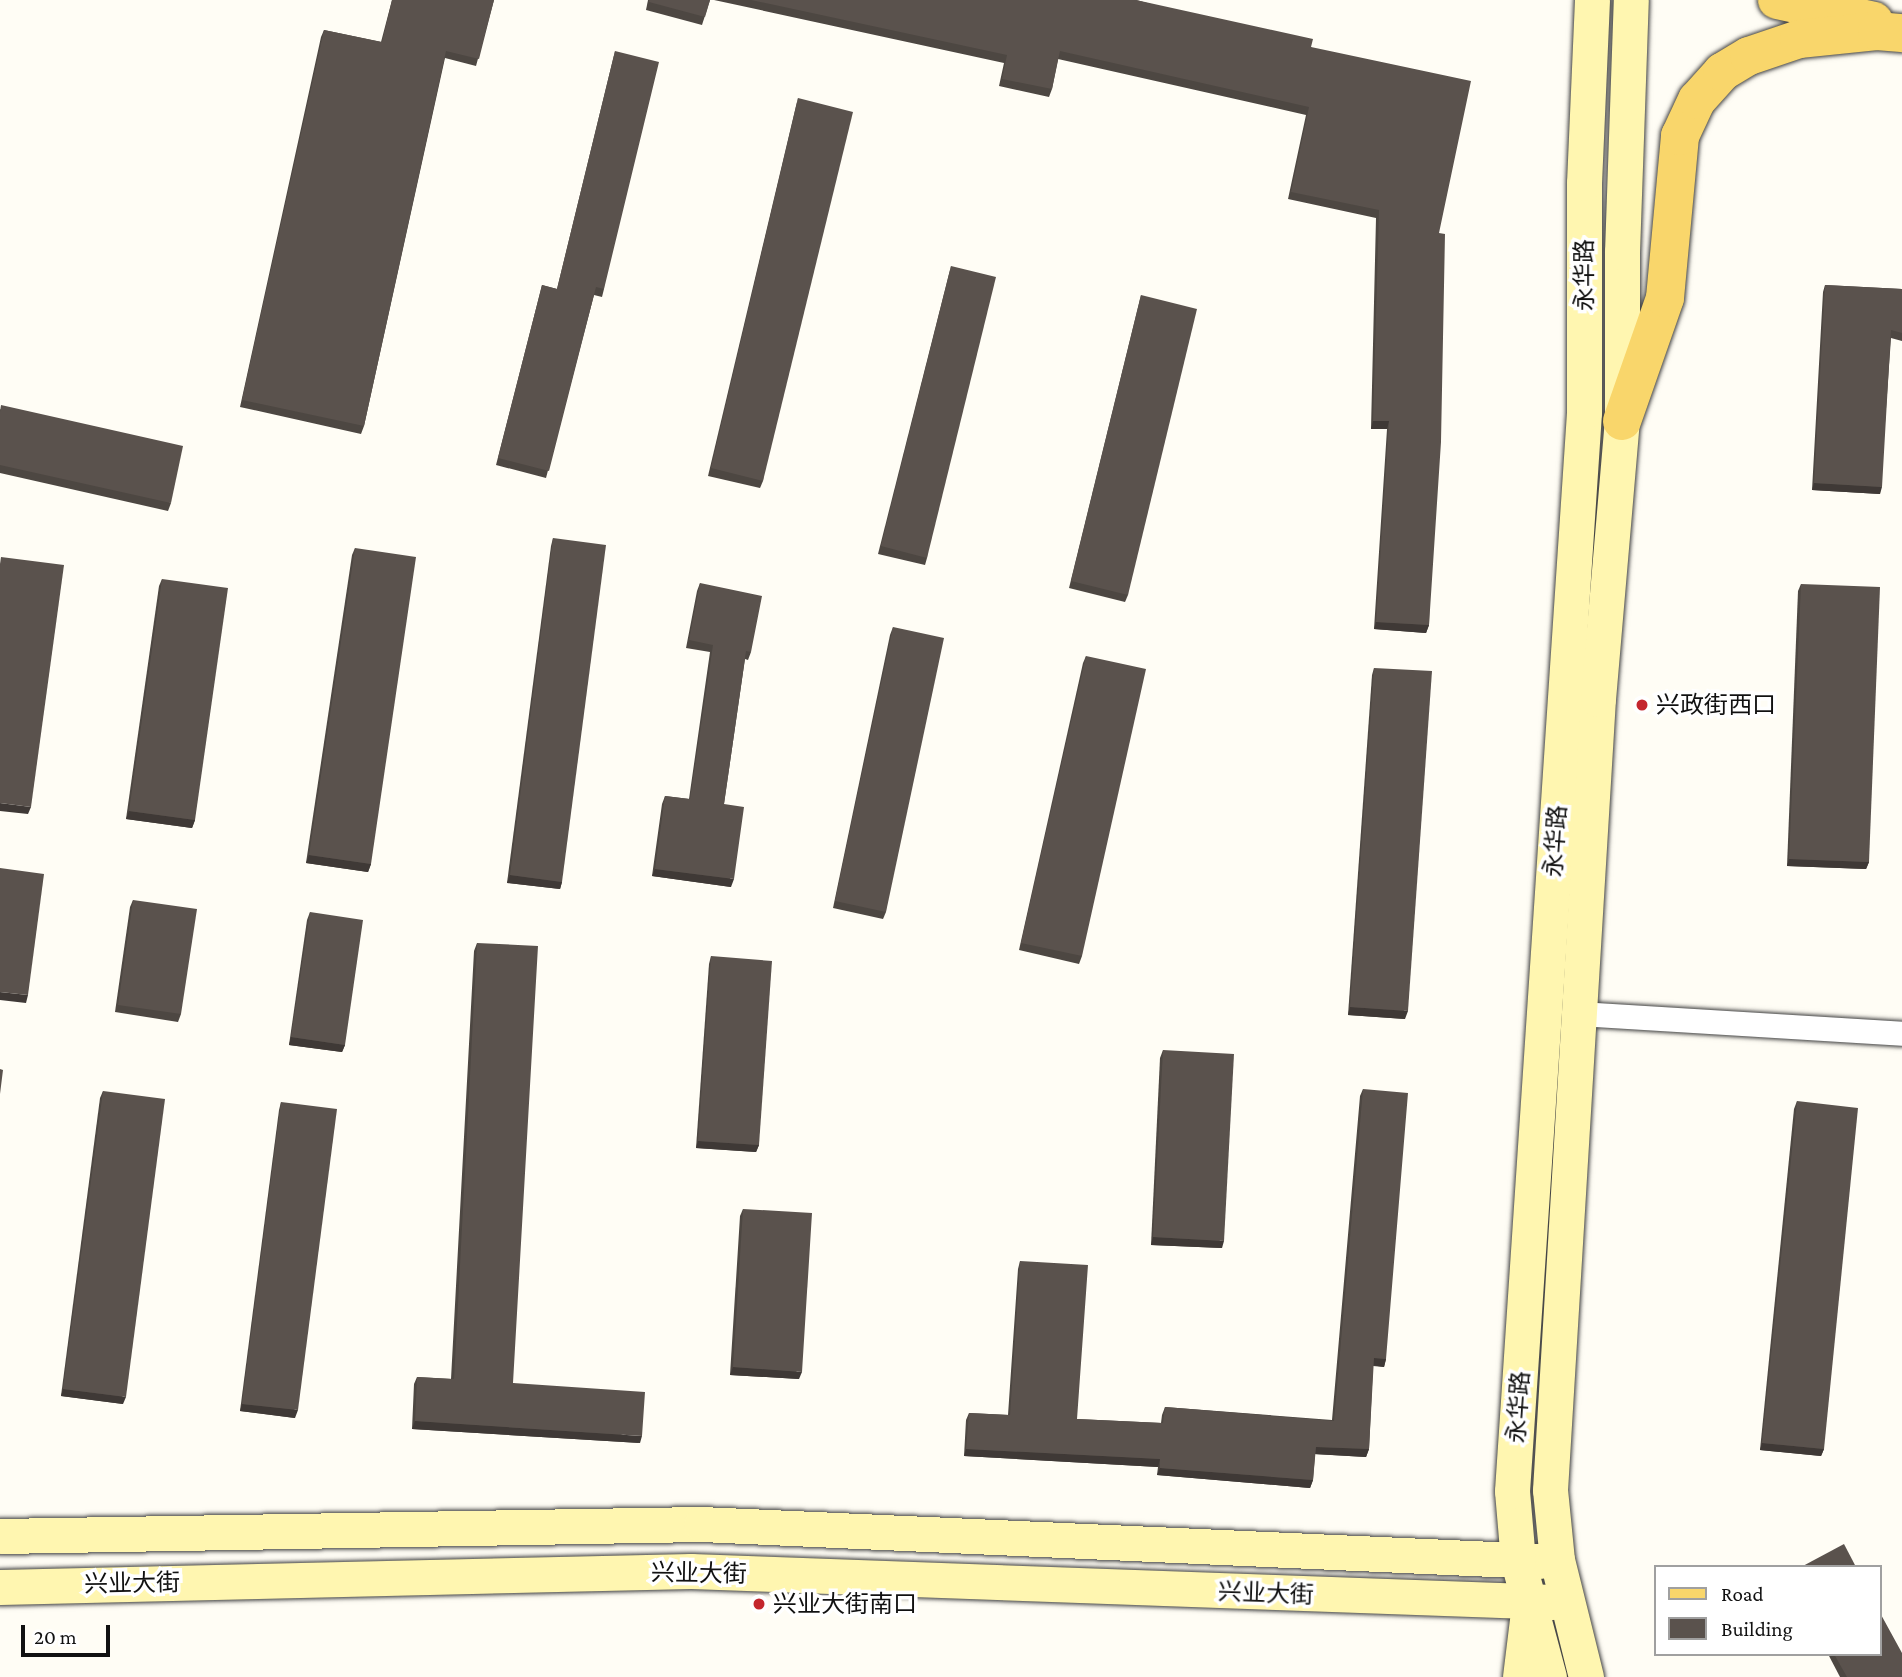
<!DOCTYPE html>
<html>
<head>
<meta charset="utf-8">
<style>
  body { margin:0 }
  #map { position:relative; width:1902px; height:1677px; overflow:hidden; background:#fffdf5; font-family:"Crimson Pro","Noto Sans SC",serif }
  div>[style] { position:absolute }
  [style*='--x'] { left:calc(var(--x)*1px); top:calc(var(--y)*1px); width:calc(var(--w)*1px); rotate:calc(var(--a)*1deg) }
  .roads { filter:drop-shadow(0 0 2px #444) drop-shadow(0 0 2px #444) }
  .street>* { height:24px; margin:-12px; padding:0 12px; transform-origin:12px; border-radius:12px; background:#fff }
  .secondary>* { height:35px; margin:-17.5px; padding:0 17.5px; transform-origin:17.5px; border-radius:17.5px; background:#fff6b0 }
  .primary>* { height:38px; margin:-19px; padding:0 19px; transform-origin:19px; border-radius:19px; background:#f9d66b }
  .wall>* { inset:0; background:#4d4742 }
  .shaded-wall>* { inset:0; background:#3f3936 }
  .building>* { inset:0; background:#5a524d }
  .dots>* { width:19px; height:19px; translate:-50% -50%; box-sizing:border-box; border:4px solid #fff; border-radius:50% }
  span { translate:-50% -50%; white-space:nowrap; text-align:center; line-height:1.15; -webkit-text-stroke:7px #fff; paint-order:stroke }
  .street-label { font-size:24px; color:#111 }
  .poi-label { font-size:24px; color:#111 }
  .left { translate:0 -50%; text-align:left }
  .legend { position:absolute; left:1654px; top:1565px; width:228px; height:91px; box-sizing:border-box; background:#fff; border:2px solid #a0a0a0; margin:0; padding:9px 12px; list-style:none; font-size:21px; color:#111 }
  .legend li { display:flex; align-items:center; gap:14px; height:35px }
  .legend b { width:35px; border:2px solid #a0a0a0 }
  .scale { position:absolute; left:21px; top:1625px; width:89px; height:32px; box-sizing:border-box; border:4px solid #111; border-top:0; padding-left:9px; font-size:21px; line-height:24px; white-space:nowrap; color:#111; -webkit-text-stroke:5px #fff; paint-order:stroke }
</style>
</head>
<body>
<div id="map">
  <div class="roads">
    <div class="street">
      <div style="--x:1579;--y:1014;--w:324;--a:3.5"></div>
    </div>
    <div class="secondary">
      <div style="--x:0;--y:1536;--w:701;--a:-0.98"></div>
      <div style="--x:701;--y:1524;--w:839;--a:2.53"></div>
      <div style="--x:0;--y:1587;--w:691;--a:-1.33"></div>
      <div style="--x:691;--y:1571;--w:862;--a:2.06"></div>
      <div style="--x:1520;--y:1677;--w:57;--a:-83"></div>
      <div style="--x:1549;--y:1677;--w:120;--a:-105"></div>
      <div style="--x:1518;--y:1561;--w:70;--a:-94.9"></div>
      <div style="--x:1512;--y:1491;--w:1081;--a:-86.18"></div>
      <div style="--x:1584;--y:412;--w:229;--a:-90"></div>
      <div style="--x:1584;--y:183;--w:183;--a:-87.5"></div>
      <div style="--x:1586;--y:1677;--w:121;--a:-103.9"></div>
      <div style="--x:1557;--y:1560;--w:70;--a:-95.7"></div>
      <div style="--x:1550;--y:1490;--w:792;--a:-86.53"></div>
      <div style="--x:1598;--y:699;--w:279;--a:-85.1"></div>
      <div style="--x:1622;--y:421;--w:169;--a:-90"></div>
      <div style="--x:1622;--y:252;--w:252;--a:-88"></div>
    </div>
    <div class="primary">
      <div style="--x:1777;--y:0;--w:99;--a:12.2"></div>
      <div style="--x:1622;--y:421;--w:130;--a:-70.7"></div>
      <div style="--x:1665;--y:298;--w:163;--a:-84.7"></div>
      <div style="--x:1680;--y:136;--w:40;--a:-65"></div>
      <div style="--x:1697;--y:100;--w:38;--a:-48"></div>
      <div style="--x:1722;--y:72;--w:31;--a:-31"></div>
      <div style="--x:1749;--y:56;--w:53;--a:-18.8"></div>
      <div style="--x:1799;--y:39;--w:78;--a:-5.9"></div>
      <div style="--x:1877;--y:31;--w:25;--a:5"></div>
    </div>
  </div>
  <div class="wall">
    <div style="clip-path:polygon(392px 0,494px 0,476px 66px,445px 58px,364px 426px,361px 434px,240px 407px,321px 37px,324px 30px,381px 42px)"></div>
    <div style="clip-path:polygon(648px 0,710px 0,702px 25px,646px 10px)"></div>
    <div style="clip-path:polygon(714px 0,1136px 0,1311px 47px,1439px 233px,1429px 625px,1426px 633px,1374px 629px,1387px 429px,1371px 429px,1376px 218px,1288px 199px,1306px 115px,1058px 59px,1052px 89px,1049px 97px,999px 86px,1004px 63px)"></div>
    <div style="clip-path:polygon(615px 51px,604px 289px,602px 297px,594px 295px,546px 478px,496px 465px,540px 293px,542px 285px,557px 289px)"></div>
    <div style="clip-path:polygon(798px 98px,763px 481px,760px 488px,708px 476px,796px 106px)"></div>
    <div style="clip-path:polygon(951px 266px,927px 558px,925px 565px,878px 554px)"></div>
    <div style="clip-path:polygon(1825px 285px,1902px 289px,1902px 341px,1891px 338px,1880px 494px,1812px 490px,1823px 292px)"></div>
    <div style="clip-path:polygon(1141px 295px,1128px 595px,1125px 602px,1069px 588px)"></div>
    <div style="clip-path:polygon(0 409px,171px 503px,168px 511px,0 473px)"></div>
    <div style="clip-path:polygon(553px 538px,562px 882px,560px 889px,507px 883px,551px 546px)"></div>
    <div style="clip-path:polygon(355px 548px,371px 864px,368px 872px,306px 863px,352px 555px)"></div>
    <div style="clip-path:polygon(162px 579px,195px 820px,192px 828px,126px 819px,159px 586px)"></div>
    <div style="clip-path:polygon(700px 583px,751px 652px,748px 660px,745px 659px,724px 804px,731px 887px,652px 876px,662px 804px,665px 796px,689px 799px,710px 652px,686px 648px,697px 591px)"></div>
    <div style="clip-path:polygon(1801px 584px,1869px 862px,1866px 869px,1787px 866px,1798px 591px)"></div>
    <div style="clip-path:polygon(893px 627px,886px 912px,883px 919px,833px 908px,890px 635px)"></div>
    <div style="clip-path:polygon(1086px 656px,1082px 956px,1079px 964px,1019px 950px,1083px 663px)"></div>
    <div style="clip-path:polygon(1374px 668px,1405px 1019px,1348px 1015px,1372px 675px)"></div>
    <div style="clip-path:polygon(133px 900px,181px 1014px,178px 1022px,115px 1012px,130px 907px)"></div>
    <div style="clip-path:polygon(310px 912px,345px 1045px,342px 1052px,289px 1045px,307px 920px)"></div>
    <div style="clip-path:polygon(477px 943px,513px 1383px,640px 1443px,412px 1429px,414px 1384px,417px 1377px,451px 1379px,474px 951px)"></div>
    <div style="clip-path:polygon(711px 956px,759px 1145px,756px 1152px,696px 1148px,709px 964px)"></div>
    <div style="clip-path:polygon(1163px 1050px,1222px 1248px,1151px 1245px,1160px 1058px)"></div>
    <div style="clip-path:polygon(1363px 1089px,1386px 1359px,1384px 1367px,1373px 1366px,1369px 1449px,1366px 1457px,1315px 1454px,1313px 1480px,1310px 1488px,1157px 1475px,1158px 1467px,964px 1456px,966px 1420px,969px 1413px,1008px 1415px,1018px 1269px,1020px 1261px,1077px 1419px,1161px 1423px,1162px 1415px,1165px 1407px,1332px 1420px,1360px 1096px)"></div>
    <div style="clip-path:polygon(103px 1091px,123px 1404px,61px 1396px,100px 1098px)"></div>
    <div style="clip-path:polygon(1797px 1101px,1824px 1449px,1821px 1456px,1760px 1450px,1794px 1109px)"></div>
    <div style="clip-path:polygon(281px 1102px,295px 1418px,240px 1411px,279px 1110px)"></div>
    <div style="clip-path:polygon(743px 1209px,799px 1379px,730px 1375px,740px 1216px)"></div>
    <div style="clip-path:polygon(1828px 1654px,1879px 1654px,1902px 1677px,1840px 1677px)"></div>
  </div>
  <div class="shaded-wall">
    <div style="clip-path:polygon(1373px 421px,1389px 421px,1387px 429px,1371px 429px)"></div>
    <div style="clip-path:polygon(1814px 483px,1882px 487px,1880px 494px,1812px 490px)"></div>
    <div style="clip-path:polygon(1376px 622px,1429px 625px,1426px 633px,1374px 629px)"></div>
    <div style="clip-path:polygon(0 803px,31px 807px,28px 814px,0 811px)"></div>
    <div style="clip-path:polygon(129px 811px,195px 820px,192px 828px,126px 819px)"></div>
    <div style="clip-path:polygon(309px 855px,371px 864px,368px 872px,306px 863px)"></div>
    <div style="clip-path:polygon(1789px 859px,1869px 862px,1866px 869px,1787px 866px)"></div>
    <div style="clip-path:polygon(655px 869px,734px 879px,731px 887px,652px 876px)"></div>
    <div style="clip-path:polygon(510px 875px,562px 882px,560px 889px,507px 883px)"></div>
    <div style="clip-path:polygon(0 992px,28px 995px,26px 1003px,0 1000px)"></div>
    <div style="clip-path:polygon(1350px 1007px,1408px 1011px,1405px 1019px,1348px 1015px)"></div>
    <div style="clip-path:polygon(291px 1037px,345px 1045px,342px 1052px,289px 1045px)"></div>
    <div style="clip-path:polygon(698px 1141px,759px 1145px,756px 1152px,696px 1148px)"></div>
    <div style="clip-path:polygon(1153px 1237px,1224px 1241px,1222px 1248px,1151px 1245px)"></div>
    <div style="clip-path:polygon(1374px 1358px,1386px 1359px,1384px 1367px,1371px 1365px)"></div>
    <div style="clip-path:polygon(733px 1367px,802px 1372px,799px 1379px,730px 1375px)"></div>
    <div style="clip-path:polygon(63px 1389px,126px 1397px,123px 1404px,61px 1396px)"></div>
    <div style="clip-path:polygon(242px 1404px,298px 1410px,295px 1418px,240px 1411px)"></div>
    <div style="clip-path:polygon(415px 1421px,642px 1436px,640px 1443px,412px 1429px)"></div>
    <div style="clip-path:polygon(1762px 1443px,1824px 1449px,1821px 1456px,1760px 1450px)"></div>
    <div style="clip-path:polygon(1316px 1447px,1369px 1449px,1366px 1457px,1313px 1454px)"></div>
    <div style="clip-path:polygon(966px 1449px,1160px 1459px,1158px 1467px,964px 1456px)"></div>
    <div style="clip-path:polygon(1160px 1468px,1313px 1480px,1310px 1488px,1157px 1475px)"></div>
  </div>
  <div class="building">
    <div style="clip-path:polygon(392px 0,494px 0,479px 59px,446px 51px,364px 426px,242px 400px,324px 30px,382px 42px)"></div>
    <div style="clip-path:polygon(649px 0,710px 0,705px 17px,649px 2px)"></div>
    <div style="clip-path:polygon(751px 0,1136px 0,1313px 39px,1311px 47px,1471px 81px,1439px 233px,1445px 234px,1441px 442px,1429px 625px,1376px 622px,1389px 421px,1373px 421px,1379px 210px,1291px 192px,1309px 107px,1060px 51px,1052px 89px,1002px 79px,1007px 55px)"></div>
    <div style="clip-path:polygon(615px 51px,659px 62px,604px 289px,596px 287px,549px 471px,498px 458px,542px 285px,557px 289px)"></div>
    <div style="clip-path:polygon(798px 98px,853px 112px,763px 481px,711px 468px)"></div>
    <div style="clip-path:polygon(951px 266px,996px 277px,927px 558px,881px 546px)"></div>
    <div style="clip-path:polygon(1825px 285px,1902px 289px,1902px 333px,1891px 330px,1882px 487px,1814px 483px)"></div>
    <div style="clip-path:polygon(1141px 295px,1197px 309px,1128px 595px,1071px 581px)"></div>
    <div style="clip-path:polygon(1px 405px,183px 446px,171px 503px,0 465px,0 412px)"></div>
    <div style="clip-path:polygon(553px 538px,606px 545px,562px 882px,510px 875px)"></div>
    <div style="clip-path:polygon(355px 548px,416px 557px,371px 864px,309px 855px)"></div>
    <div style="clip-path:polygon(1px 557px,64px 565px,31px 807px,0 803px,0 564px)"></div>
    <div style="clip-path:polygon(162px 579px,228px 588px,195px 820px,129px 811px)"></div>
    <div style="clip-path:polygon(700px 583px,762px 596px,751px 652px,746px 651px,724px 804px,744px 807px,734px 879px,655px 869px,665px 796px,690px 799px,713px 645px,689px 640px)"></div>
    <div style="clip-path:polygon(1801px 584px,1880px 587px,1869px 862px,1789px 859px)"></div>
    <div style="clip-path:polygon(893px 627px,944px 638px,886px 912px,835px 901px)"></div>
    <div style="clip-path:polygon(1086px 656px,1146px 669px,1082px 956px,1021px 943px)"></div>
    <div style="clip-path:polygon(1374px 668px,1432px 671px,1408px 1011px,1350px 1007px)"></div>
    <div style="clip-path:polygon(0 868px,44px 874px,28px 995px,0 992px)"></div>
    <div style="clip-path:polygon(133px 900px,197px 909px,181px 1014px,118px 1005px)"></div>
    <div style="clip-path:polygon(310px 912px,363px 920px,345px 1045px,291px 1037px)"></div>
    <div style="clip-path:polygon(477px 943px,538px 946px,513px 1383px,645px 1392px,642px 1436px,415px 1421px,417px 1377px,454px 1379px)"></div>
    <div style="clip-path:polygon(711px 956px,772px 961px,759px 1145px,698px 1141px)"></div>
    <div style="clip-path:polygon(1163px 1050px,1234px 1054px,1224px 1241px,1153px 1237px)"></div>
    <div style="clip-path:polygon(0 1069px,3px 1070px,0 1094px)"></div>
    <div style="clip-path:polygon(1363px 1089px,1408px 1093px,1386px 1359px,1374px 1358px,1369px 1449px,1316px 1447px,1313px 1480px,1160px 1468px,1160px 1459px,966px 1449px,969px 1413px,1010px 1415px,1020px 1261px,1088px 1265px,1077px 1419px,1163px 1423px,1165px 1407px,1334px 1421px)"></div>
    <div style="clip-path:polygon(103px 1091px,165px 1099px,126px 1397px,63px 1389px)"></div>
    <div style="clip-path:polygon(1797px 1101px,1858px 1108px,1824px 1449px,1762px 1443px)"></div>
    <div style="clip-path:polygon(281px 1102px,337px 1109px,298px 1410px,242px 1404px)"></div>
    <div style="clip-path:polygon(743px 1209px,812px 1213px,802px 1372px,733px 1367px)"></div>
    <div style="clip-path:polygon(1844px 1544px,1856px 1567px,1801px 1567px)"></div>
    <div style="clip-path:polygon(1879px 1611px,1902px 1653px,1902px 1677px,1847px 1677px,1834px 1654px,1879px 1654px)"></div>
  </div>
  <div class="dots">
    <div style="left:1642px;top:705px;background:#c4262e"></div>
    <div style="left:759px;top:1604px;background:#c4262e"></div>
  </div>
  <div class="street-label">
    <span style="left:1584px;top:275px;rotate:-90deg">永华路</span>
    <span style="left:1555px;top:841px;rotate:-86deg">永华路</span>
    <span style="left:1518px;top:1407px;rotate:-86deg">永华路</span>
    <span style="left:699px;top:1573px;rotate:1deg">兴业大街</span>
    <span style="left:132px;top:1583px;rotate:-1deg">兴业大街</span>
    <span style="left:1266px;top:1593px;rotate:2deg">兴业大街</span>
  </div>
  <div class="poi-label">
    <span class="left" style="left:1656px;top:705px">兴政街西口</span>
    <span class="left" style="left:773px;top:1604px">兴业大街南口</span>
  </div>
  <ul class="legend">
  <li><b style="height:9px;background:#f9d66b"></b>Road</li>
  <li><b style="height:19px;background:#5a524d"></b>Building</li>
  </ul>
  <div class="scale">20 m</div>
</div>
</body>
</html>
